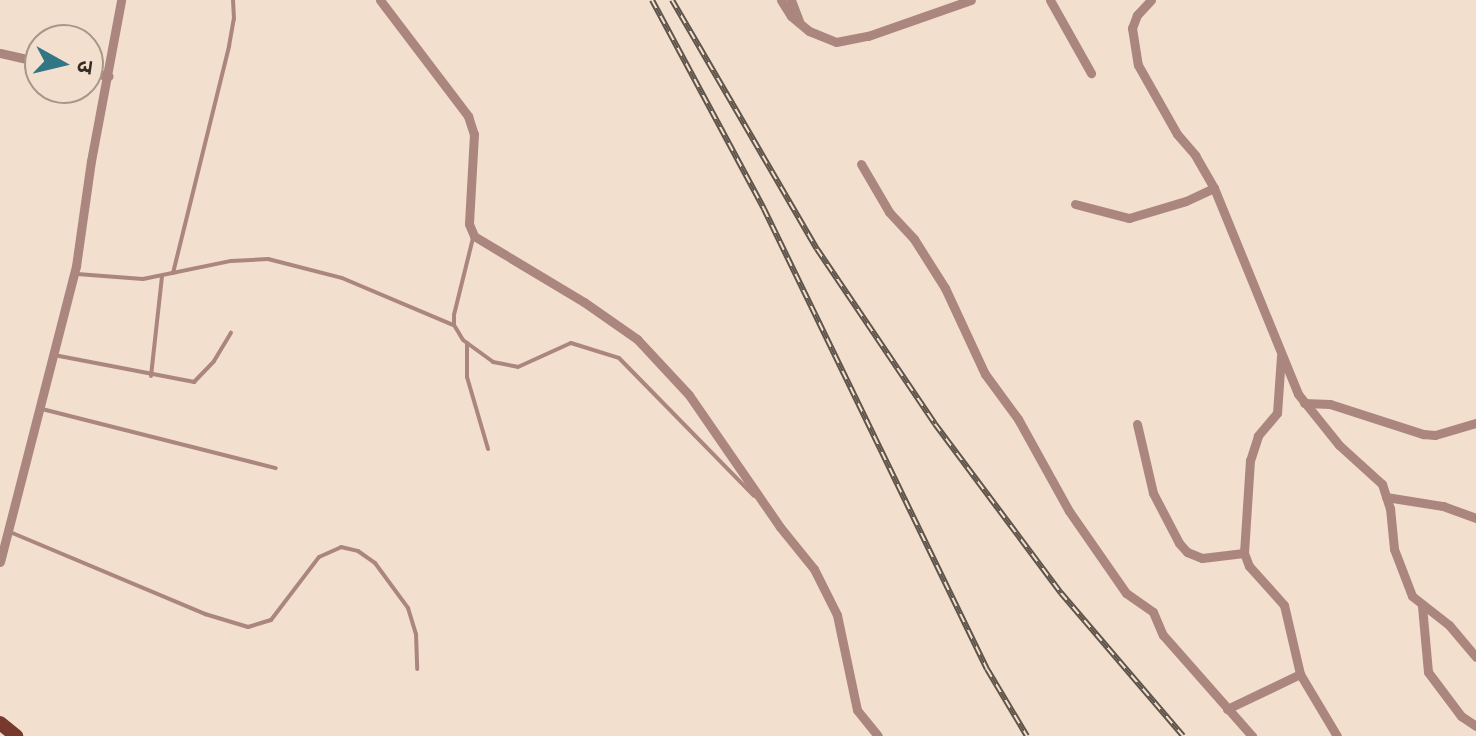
<!DOCTYPE html>
<html>
<head>
<meta charset="utf-8">
<style>
  body { margin:0 }
  #map { position:relative; width:1476px; height:736px; overflow:hidden; background:#f3dfcd; font-family:"Archivo Narrow","Noto Sans Devanagari",sans-serif }
  div>[style] { position:absolute }
  [style*='--x'] { left:calc(var(--x)*1px); top:calc(var(--y)*1px); width:calc(var(--w)*1px); rotate:calc(var(--a)*1deg) }
  .lane>* { height:4px; margin:-2px; padding:0 2px; transform-origin:2px; border-radius:2px; background:#ab867e }
  .street>* { height:9px; margin:-4.5px; padding:0 4.5px; transform-origin:4.5px; border-radius:4.5px; background:#ab867e }
  .primary>* { height:14px; margin:-7px; padding:0 7px; transform-origin:7px; border-radius:7px; background:#77392d }
  .rail>* { height:6px; margin-top:-3px; transform-origin:0; background:repeating-linear-gradient(90deg,#f3dfcd 0 9px,#5f544b 0 18px); box-sizing:border-box; border-block:2px solid #5f544b }
  span { translate:-50% -50%; white-space:nowrap; text-align:center; line-height:1.15; -webkit-text-stroke:8px #f3dfcd; paint-order:stroke }
  .north { position:absolute; left:24px; top:24px; width:80px; height:80px; box-sizing:border-box; background:#f3dfcd; border:2px solid #a7978a; border-radius:50%; rotate:98deg; font-size:22px; font-weight:700; line-height:32px; text-align:center; color:#342c25 }
  .north::after { content:''; display:block; margin:auto; width:28px; height:36px; background:#317685; clip-path:polygon(50% 0,100% 100%,50% 72%,0 100%) }
</style>
</head>
<body>
<div id="map">
  <div class="lane">
    <div style="--x:473;--y:238;--w:79;--a:103.9"></div>
    <div style="--x:454;--y:315;--w:10;--a:90"></div>
    <div style="--x:454;--y:325;--w:17;--a:59"></div>
    <div style="--x:463;--y:340;--w:37;--a:36"></div>
    <div style="--x:493;--y:362;--w:25;--a:11"></div>
    <div style="--x:518;--y:367;--w:58;--a:-24.4"></div>
    <div style="--x:571;--y:343;--w:50;--a:17.4"></div>
    <div style="--x:619;--y:358;--w:193;--a:45.6"></div>
    <div style="--x:173;--y:273;--w:234;--a:-76.1"></div>
    <div style="--x:229;--y:46;--w:27;--a:-80"></div>
    <div style="--x:234;--y:19;--w:19;--a:-93"></div>
    <div style="--x:77;--y:274;--w:66;--a:4.3"></div>
    <div style="--x:143;--y:279;--w:90;--a:-11.6"></div>
    <div style="--x:231;--y:261;--w:37;--a:-3"></div>
    <div style="--x:268;--y:259;--w:76;--a:14.4"></div>
    <div style="--x:342;--y:278;--w:121;--a:22.9"></div>
    <div style="--x:467;--y:343;--w:34;--a:90"></div>
    <div style="--x:467;--y:377;--w:75;--a:73.7"></div>
    <div style="--x:54;--y:355;--w:143;--a:10.9"></div>
    <div style="--x:194;--y:382;--w:29;--a:-46"></div>
    <div style="--x:214;--y:361;--w:33;--a:-59"></div>
    <div style="--x:151;--y:376;--w:101;--a:-83.7"></div>
    <div style="--x:42;--y:409;--w:241;--a:14.2"></div>
    <div style="--x:10;--y:532;--w:212;--a:22.8"></div>
    <div style="--x:205;--y:614;--w:45;--a:16.8"></div>
    <div style="--x:248;--y:627;--w:24;--a:-17"></div>
    <div style="--x:271;--y:620;--w:79;--a:-52.7"></div>
    <div style="--x:319;--y:557;--w:24;--a:-24"></div>
    <div style="--x:341;--y:547;--w:17;--a:13"></div>
    <div style="--x:358;--y:551;--w:21;--a:35"></div>
    <div style="--x:375;--y:563;--w:56;--a:53.7"></div>
    <div style="--x:408;--y:608;--w:27;--a:73"></div>
    <div style="--x:416;--y:634;--w:35;--a:88"></div>
  </div>
  <div class="street">
    <div style="--x:380;--y:0;--w:146;--a:52.8"></div>
    <div style="--x:468;--y:116;--w:19;--a:72"></div>
    <div style="--x:474;--y:134;--w:90;--a:93.2"></div>
    <div style="--x:469;--y:224;--w:13;--a:67"></div>
    <div style="--x:474;--y:236;--w:128;--a:31"></div>
    <div style="--x:584;--y:302;--w:65;--a:34.9"></div>
    <div style="--x:637;--y:339;--w:76;--a:47.1"></div>
    <div style="--x:689;--y:395;--w:160;--a:55.4"></div>
    <div style="--x:780;--y:527;--w:54;--a:51"></div>
    <div style="--x:814;--y:569;--w:51;--a:63.4"></div>
    <div style="--x:837;--y:615;--w:97;--a:78.1"></div>
    <div style="--x:857;--y:710;--w:33;--a:51"></div>
    <div style="--x:781;--y:0;--w:19;--a:58"></div>
    <div style="--x:791;--y:16;--w:23;--a:40"></div>
    <div style="--x:809;--y:31;--w:29;--a:22"></div>
    <div style="--x:836;--y:42;--w:33;--a:-11"></div>
    <div style="--x:868;--y:36;--w:109;--a:-19.3"></div>
    <div style="--x:791;--y:0;--w:22;--a:69"></div>
    <div style="--x:1050;--y:0;--w:84;--a:60.7"></div>
    <div style="--x:1151;--y:0;--w:21;--a:133"></div>
    <div style="--x:1137;--y:15;--w:14;--a:111"></div>
    <div style="--x:1132;--y:28;--w:37;--a:81"></div>
    <div style="--x:1138;--y:65;--w:79;--a:60.5"></div>
    <div style="--x:1177;--y:134;--w:28;--a:49"></div>
    <div style="--x:1195;--y:155;--w:38;--a:60"></div>
    <div style="--x:1214;--y:188;--w:222;--a:67.8"></div>
    <div style="--x:1298;--y:394;--w:65;--a:51.2"></div>
    <div style="--x:1339;--y:445;--w:58;--a:42.2"></div>
    <div style="--x:1382;--y:484;--w:25;--a:72"></div>
    <div style="--x:1390;--y:508;--w:41;--a:84.4"></div>
    <div style="--x:1394;--y:549;--w:50;--a:69"></div>
    <div style="--x:1412;--y:596;--w:47;--a:38.1"></div>
    <div style="--x:1449;--y:625;--w:42;--a:49.8"></div>
    <div style="--x:0;--y:53;--w:41;--a:12.7"></div>
    <div style="--x:88;--y:72;--w:21;--a:11"></div>
    <div style="--x:861;--y:164;--w:56;--a:59.7"></div>
    <div style="--x:889;--y:212;--w:37;--a:47"></div>
    <div style="--x:914;--y:239;--w:58;--a:57.7"></div>
    <div style="--x:945;--y:288;--w:95;--a:65.1"></div>
    <div style="--x:985;--y:374;--w:56;--a:53.7"></div>
    <div style="--x:1018;--y:419;--w:105;--a:61"></div>
    <div style="--x:1069;--y:511;--w:100;--a:55.2"></div>
    <div style="--x:1126;--y:593;--w:33;--a:35"></div>
    <div style="--x:1153;--y:612;--w:25;--a:67"></div>
    <div style="--x:1163;--y:635;--w:135;--a:48.6"></div>
    <div style="--x:1075;--y:204;--w:56;--a:14.5"></div>
    <div style="--x:1129;--y:218;--w:59;--a:-16.6"></div>
    <div style="--x:1186;--y:201;--w:31;--a:-25"></div>
    <div style="--x:1281;--y:356;--w:57;--a:94"></div>
    <div style="--x:1277;--y:413;--w:30;--a:130"></div>
    <div style="--x:1258;--y:436;--w:25;--a:108"></div>
    <div style="--x:1250;--y:460;--w:93;--a:93.7"></div>
    <div style="--x:1244;--y:553;--w:14;--a:69"></div>
    <div style="--x:1249;--y:566;--w:52;--a:48.1"></div>
    <div style="--x:1284;--y:605;--w:71;--a:76.9"></div>
    <div style="--x:1300;--y:674;--w:72;--a:59.2"></div>
    <div style="--x:1304;--y:403;--w:26;--a:2"></div>
    <div style="--x:1330;--y:404;--w:98;--a:17.9"></div>
    <div style="--x:1423;--y:434;--w:12;--a:5"></div>
    <div style="--x:1435;--y:435;--w:43;--a:-16.3"></div>
    <div style="--x:1137;--y:424;--w:71;--a:76.9"></div>
    <div style="--x:1153;--y:493;--w:56;--a:62.5"></div>
    <div style="--x:1179;--y:543;--w:12;--a:48"></div>
    <div style="--x:1187;--y:552;--w:16;--a:22"></div>
    <div style="--x:1202;--y:558;--w:42;--a:-6.8"></div>
    <div style="--x:1386;--y:497;--w:58;--a:9"></div>
    <div style="--x:1443;--y:506;--w:35;--a:20"></div>
    <div style="--x:0;--y:562;--w:306;--a:-75.6"></div>
    <div style="--x:76;--y:266;--w:106;--a:-81.9"></div>
    <div style="--x:91;--y:161;--w:164;--a:-79.4"></div>
    <div style="--x:1422;--y:606;--w:66;--a:84.8"></div>
    <div style="--x:1428;--y:672;--w:55;--a:53.1"></div>
    <div style="--x:1461;--y:716;--w:18;--a:34"></div>
    <div style="--x:1227;--y:709;--w:81;--a:-25.6"></div>
  </div>
  <div class="primary">
    <div style="--x:0;--y:723;--w:21;--a:39"></div>
  </div>
  <div class="rail">
    <div style="--x:652;--y:0;--w:237;--a:61.8"></div>
    <div style="--x:764;--y:209;--w:511;--a:64.14"></div>
    <div style="--x:987;--y:669;--w:78;--a:59.2"></div>
    <div style="--x:672;--y:0;--w:288;--a:59.8"></div>
    <div style="--x:817;--y:249;--w:211;--a:56"></div>
    <div style="--x:935;--y:424;--w:211;--a:53.3"></div>
    <div style="--x:1061;--y:593;--w:188;--a:49.5"></div>
  </div>
  <div class="north">उ</div>
</div>
</body>
</html>
